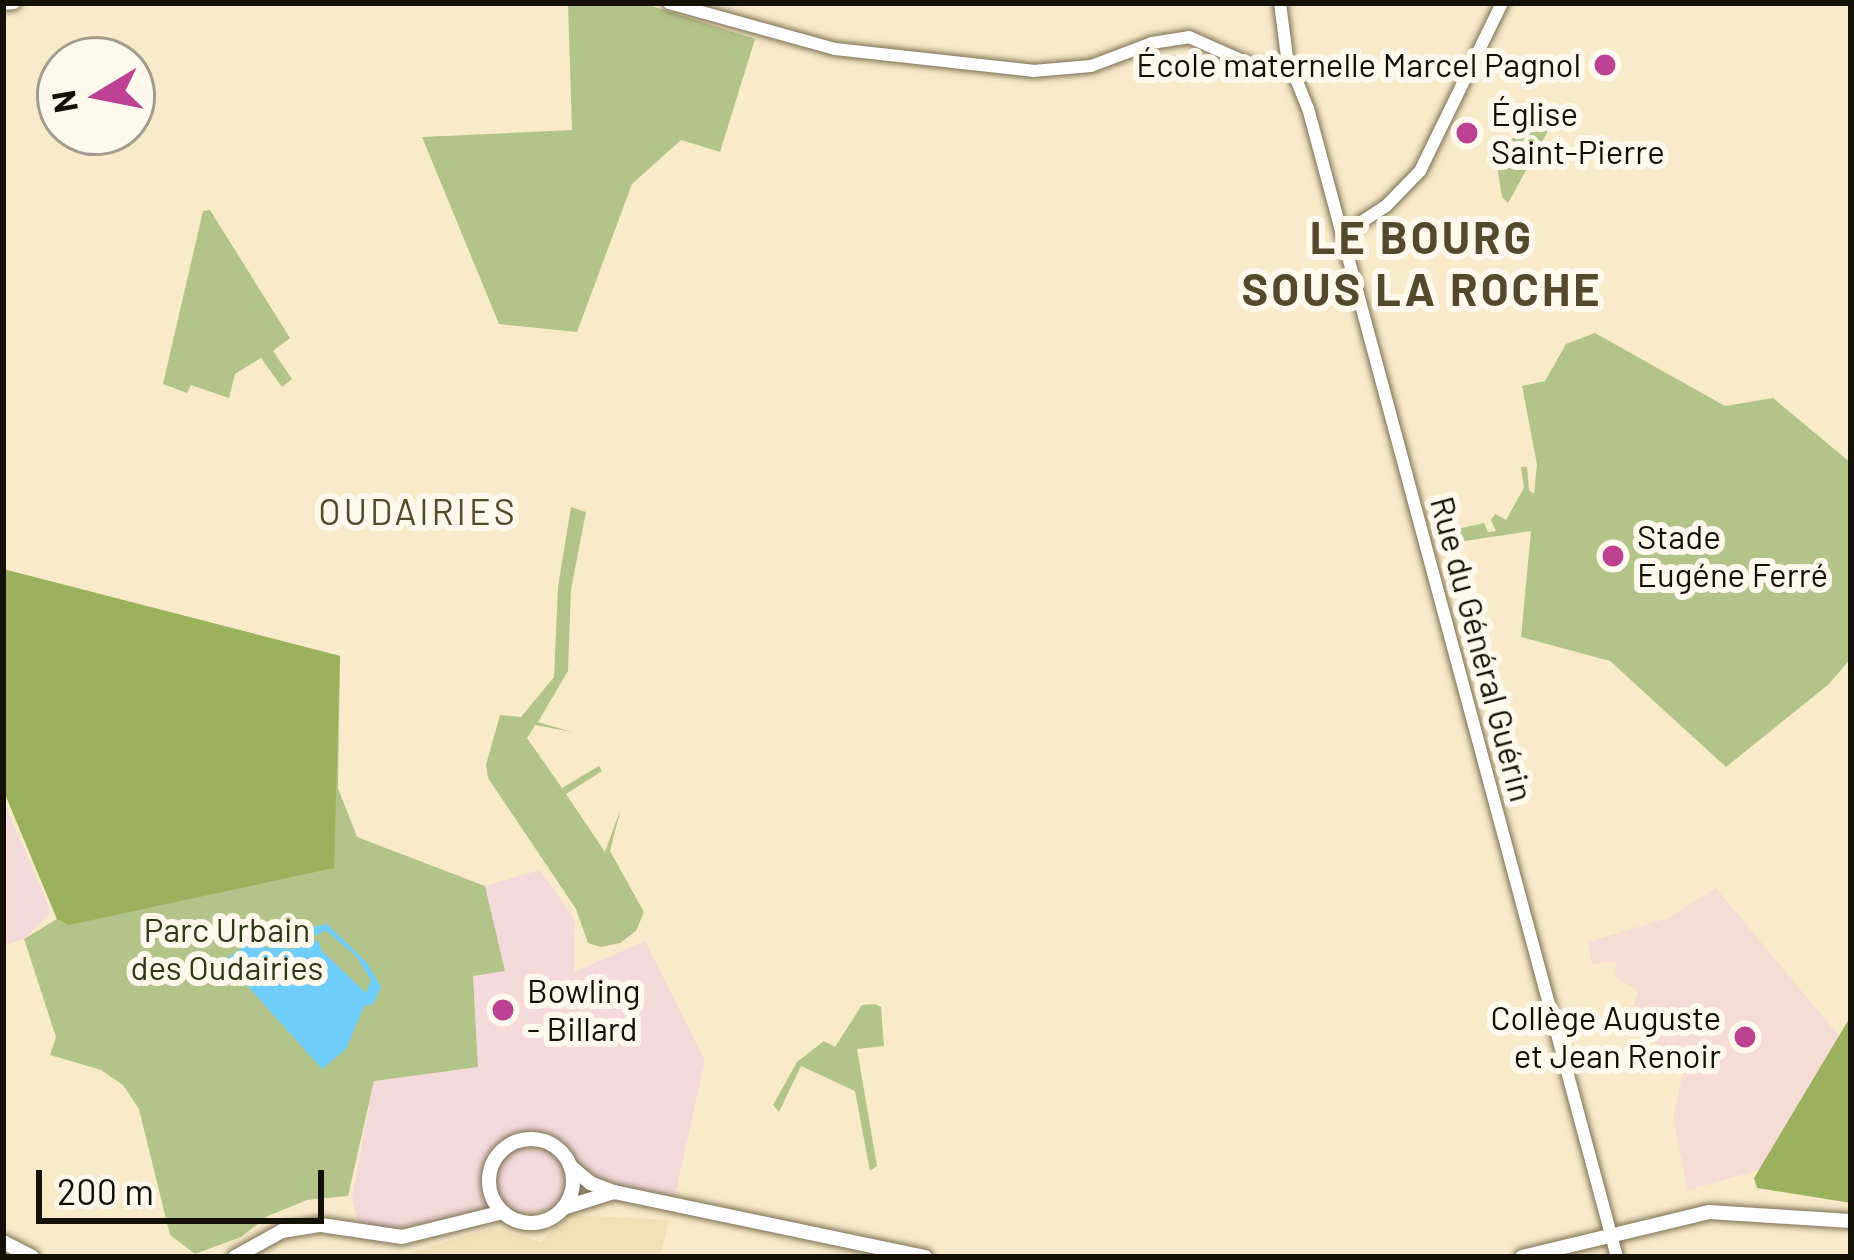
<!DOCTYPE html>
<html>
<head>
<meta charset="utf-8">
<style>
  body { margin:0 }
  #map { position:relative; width:1854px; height:1260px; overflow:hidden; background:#f9ebca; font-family:Barlow,sans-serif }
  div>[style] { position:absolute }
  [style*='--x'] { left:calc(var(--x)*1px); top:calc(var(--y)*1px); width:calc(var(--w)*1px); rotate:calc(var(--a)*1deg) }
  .commercial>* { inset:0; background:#f5dadc }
  .built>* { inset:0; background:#f1e0b8 }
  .education>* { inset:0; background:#f5dcd4 }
  .green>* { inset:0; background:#b3c48b }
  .forest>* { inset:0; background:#9bb15e }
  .water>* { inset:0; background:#6fcdfc }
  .roads { filter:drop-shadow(0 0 3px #7b6e51) drop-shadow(0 0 3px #7b6e51) }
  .secondary>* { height:12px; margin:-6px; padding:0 6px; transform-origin:6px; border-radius:6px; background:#fff }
  .primary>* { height:14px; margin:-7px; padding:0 7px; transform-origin:7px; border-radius:7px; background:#fff }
  .primary>.ring { margin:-7px; padding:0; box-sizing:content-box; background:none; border:14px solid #fff; border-radius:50% }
  .dots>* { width:33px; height:33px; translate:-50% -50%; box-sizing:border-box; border:6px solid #fef9ec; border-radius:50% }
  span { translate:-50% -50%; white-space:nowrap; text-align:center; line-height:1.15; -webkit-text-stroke:12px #fef9ec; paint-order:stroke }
  .poi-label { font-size:33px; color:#151005 }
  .right { translate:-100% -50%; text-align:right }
  .left { translate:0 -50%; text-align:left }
  .street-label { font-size:33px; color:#151005 }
  .park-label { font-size:33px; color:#2f3815 }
  .neighbourhood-label { font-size:36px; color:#55492d; letter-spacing:3px }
  .district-label { font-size:45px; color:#55492d; font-weight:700; letter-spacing:3px }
  .frame { position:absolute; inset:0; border:6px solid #151005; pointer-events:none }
  .north { position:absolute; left:36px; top:36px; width:120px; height:120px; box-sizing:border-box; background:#fef9ec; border:3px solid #a19c90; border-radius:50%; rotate:260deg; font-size:33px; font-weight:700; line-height:48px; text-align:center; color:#151005 }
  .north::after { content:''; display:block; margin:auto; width:42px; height:54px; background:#bd4192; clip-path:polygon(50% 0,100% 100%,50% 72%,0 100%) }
  .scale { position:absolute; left:36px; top:1170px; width:288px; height:54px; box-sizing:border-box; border:6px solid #151005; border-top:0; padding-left:15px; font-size:36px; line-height:42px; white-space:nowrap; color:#151005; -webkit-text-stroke:9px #fef9ec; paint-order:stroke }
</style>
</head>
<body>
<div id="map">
  <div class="commercial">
    <div style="clip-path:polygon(3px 800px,51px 912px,24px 939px,3px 946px)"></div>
    <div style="clip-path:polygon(540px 870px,575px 920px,574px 972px,645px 941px,705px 1060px,675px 1195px,360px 1232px,352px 1198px,374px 1081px,478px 1066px,473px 976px,504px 970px,485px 886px)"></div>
  </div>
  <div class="built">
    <div style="clip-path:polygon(568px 1215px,669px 1220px,660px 1257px,396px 1257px,492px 1228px,541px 1242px)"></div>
  </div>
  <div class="education">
    <div style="clip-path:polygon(1716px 888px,1849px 1048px,1781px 1164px,1688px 1190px,1673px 1119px,1684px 1068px,1638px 1027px,1647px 1012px,1633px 1005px,1639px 991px,1615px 977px,1616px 962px,1592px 964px,1588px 942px,1668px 918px)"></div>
  </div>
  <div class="green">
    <div style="clip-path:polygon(568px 3px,642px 3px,755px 39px,720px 152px,681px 140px,632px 184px,577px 332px,499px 324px,422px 137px,572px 130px)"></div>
    <div style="clip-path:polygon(1553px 122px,1508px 203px,1502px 197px,1494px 146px)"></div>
    <div style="clip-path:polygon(210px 210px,290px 338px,273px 351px,292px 379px,282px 387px,261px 358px,235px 374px,229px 398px,191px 385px,187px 393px,163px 384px,203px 211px)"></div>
    <div style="clip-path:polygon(1595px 333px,1725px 406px,1773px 398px,1851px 463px,1851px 658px,1829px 684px,1726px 767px,1610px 661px,1521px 637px,1531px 531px,1438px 545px,1435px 534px,1484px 523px,1488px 532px,1496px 531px,1491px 520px,1495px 514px,1506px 520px,1524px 488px,1521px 467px,1527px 467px,1529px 490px,1534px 494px,1537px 464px,1522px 386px,1545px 381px,1566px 344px)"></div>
    <div style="clip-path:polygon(571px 507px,586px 512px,571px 589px,568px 671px,538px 722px,572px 732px,535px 725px,527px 738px,562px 788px,599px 766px,602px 771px,566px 794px,605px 852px,621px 808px,610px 851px,644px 912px,636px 931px,620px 943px,601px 947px,588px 943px,576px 909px,488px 778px,486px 765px,500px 715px,521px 717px,554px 677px,558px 587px)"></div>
    <div style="clip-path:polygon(3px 569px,340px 656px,338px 788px,357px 837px,485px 886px,505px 971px,473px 976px,478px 1067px,374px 1081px,348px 1196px,307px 1200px,268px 1216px,241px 1237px,195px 1254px,170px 1235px,139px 1109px,123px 1085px,101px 1070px,50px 1055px,56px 1037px,24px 939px,57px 919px,3px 789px)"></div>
    <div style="clip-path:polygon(875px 1004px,881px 1007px,884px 1046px,857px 1049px,877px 1166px,870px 1171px,855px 1091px,801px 1066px,779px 1112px,773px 1105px,797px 1062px,824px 1041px,835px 1047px,862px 1005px)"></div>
  </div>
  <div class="forest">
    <div style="clip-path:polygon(3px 569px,340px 656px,334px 868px,69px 925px,57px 919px,3px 789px)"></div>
    <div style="clip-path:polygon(1849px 1019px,1851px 1203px,1757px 1188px,1754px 1178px)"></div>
  </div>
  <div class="water">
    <div style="clip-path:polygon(327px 924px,367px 963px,381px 987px,373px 1004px,364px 1006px,346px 1049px,322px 1069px,224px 960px,245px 946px,295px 949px,318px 940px,322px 951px,366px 993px,371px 980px,356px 956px,326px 931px,307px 938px,308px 928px)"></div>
  </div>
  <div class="roads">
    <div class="secondary">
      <div style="--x:669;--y:3;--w:172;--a:15.5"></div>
      <div style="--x:835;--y:49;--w:199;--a:6.3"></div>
      <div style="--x:1033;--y:71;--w:58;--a:-4.9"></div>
      <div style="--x:1091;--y:66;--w:65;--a:-20.7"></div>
      <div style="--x:1152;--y:43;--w:37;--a:-9"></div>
      <div style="--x:1189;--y:37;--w:69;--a:24"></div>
      <div style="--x:1252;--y:65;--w:23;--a:5"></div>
      <div style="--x:1280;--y:3;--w:54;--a:82.6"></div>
      <div style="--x:3;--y:4;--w:11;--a:-5"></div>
      <div style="--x:1296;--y:79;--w:31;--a:68"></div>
      <div style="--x:1308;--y:108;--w:1190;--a:74.95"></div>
      <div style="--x:1343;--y:234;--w:51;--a:-33.1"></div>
      <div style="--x:1386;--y:206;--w:49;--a:-45.8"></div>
      <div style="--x:1420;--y:171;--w:187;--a:-64"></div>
    </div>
    <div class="primary">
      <div class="ring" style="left:489px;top:1139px;width:70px;height:70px"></div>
      <div style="--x:570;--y:1166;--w:26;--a:40"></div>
      <div style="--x:590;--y:1183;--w:26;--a:21"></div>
      <div style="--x:614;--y:1192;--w:318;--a:11.8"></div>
      <div style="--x:563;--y:1208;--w:53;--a:-17.4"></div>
      <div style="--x:3;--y:1242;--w:33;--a:27"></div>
      <div style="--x:235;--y:1257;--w:54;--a:-29"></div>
      <div style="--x:282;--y:1231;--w:39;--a:-9"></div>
      <div style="--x:321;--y:1225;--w:82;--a:8.4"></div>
      <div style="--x:402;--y:1237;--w:104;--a:-13.9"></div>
      <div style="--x:1522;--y:1257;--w:192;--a:-13.5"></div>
      <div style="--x:1709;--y:1212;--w:142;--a:3.6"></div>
    </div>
  </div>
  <div class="dots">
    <div style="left:1605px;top:65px;background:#bd4192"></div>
    <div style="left:1467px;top:133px;background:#bd4192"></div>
    <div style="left:1613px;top:556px;background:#bd4192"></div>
    <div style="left:503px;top:1010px;background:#bd4192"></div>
    <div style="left:1745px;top:1037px;background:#bd4192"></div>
  </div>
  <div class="poi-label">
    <span class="right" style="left:1581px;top:65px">École maternelle Marcel Pagnol</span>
    <span class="left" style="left:1491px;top:133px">Église<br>Saint-Pierre</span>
    <span class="left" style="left:1637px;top:556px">Stade<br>Eugéne Ferré</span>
    <span class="left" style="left:527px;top:1010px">Bowling<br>- Billard</span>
    <span class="right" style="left:1721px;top:1037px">Collège Auguste<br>et Jean Renoir</span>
  </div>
  <div class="street-label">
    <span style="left:1482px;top:649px;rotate:75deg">Rue du Général Guérin</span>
  </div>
  <div class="park-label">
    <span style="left:227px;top:949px">Parc Urbain<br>des Oudairies</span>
  </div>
  <div class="neighbourhood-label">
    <span style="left:418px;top:511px">OUDAIRIES</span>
  </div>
  <div class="district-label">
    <span style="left:1422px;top:263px">LE BOURG<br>SOUS LA ROCHE</span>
  </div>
  <div class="frame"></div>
  <div class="north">N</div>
  <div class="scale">200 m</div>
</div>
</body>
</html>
